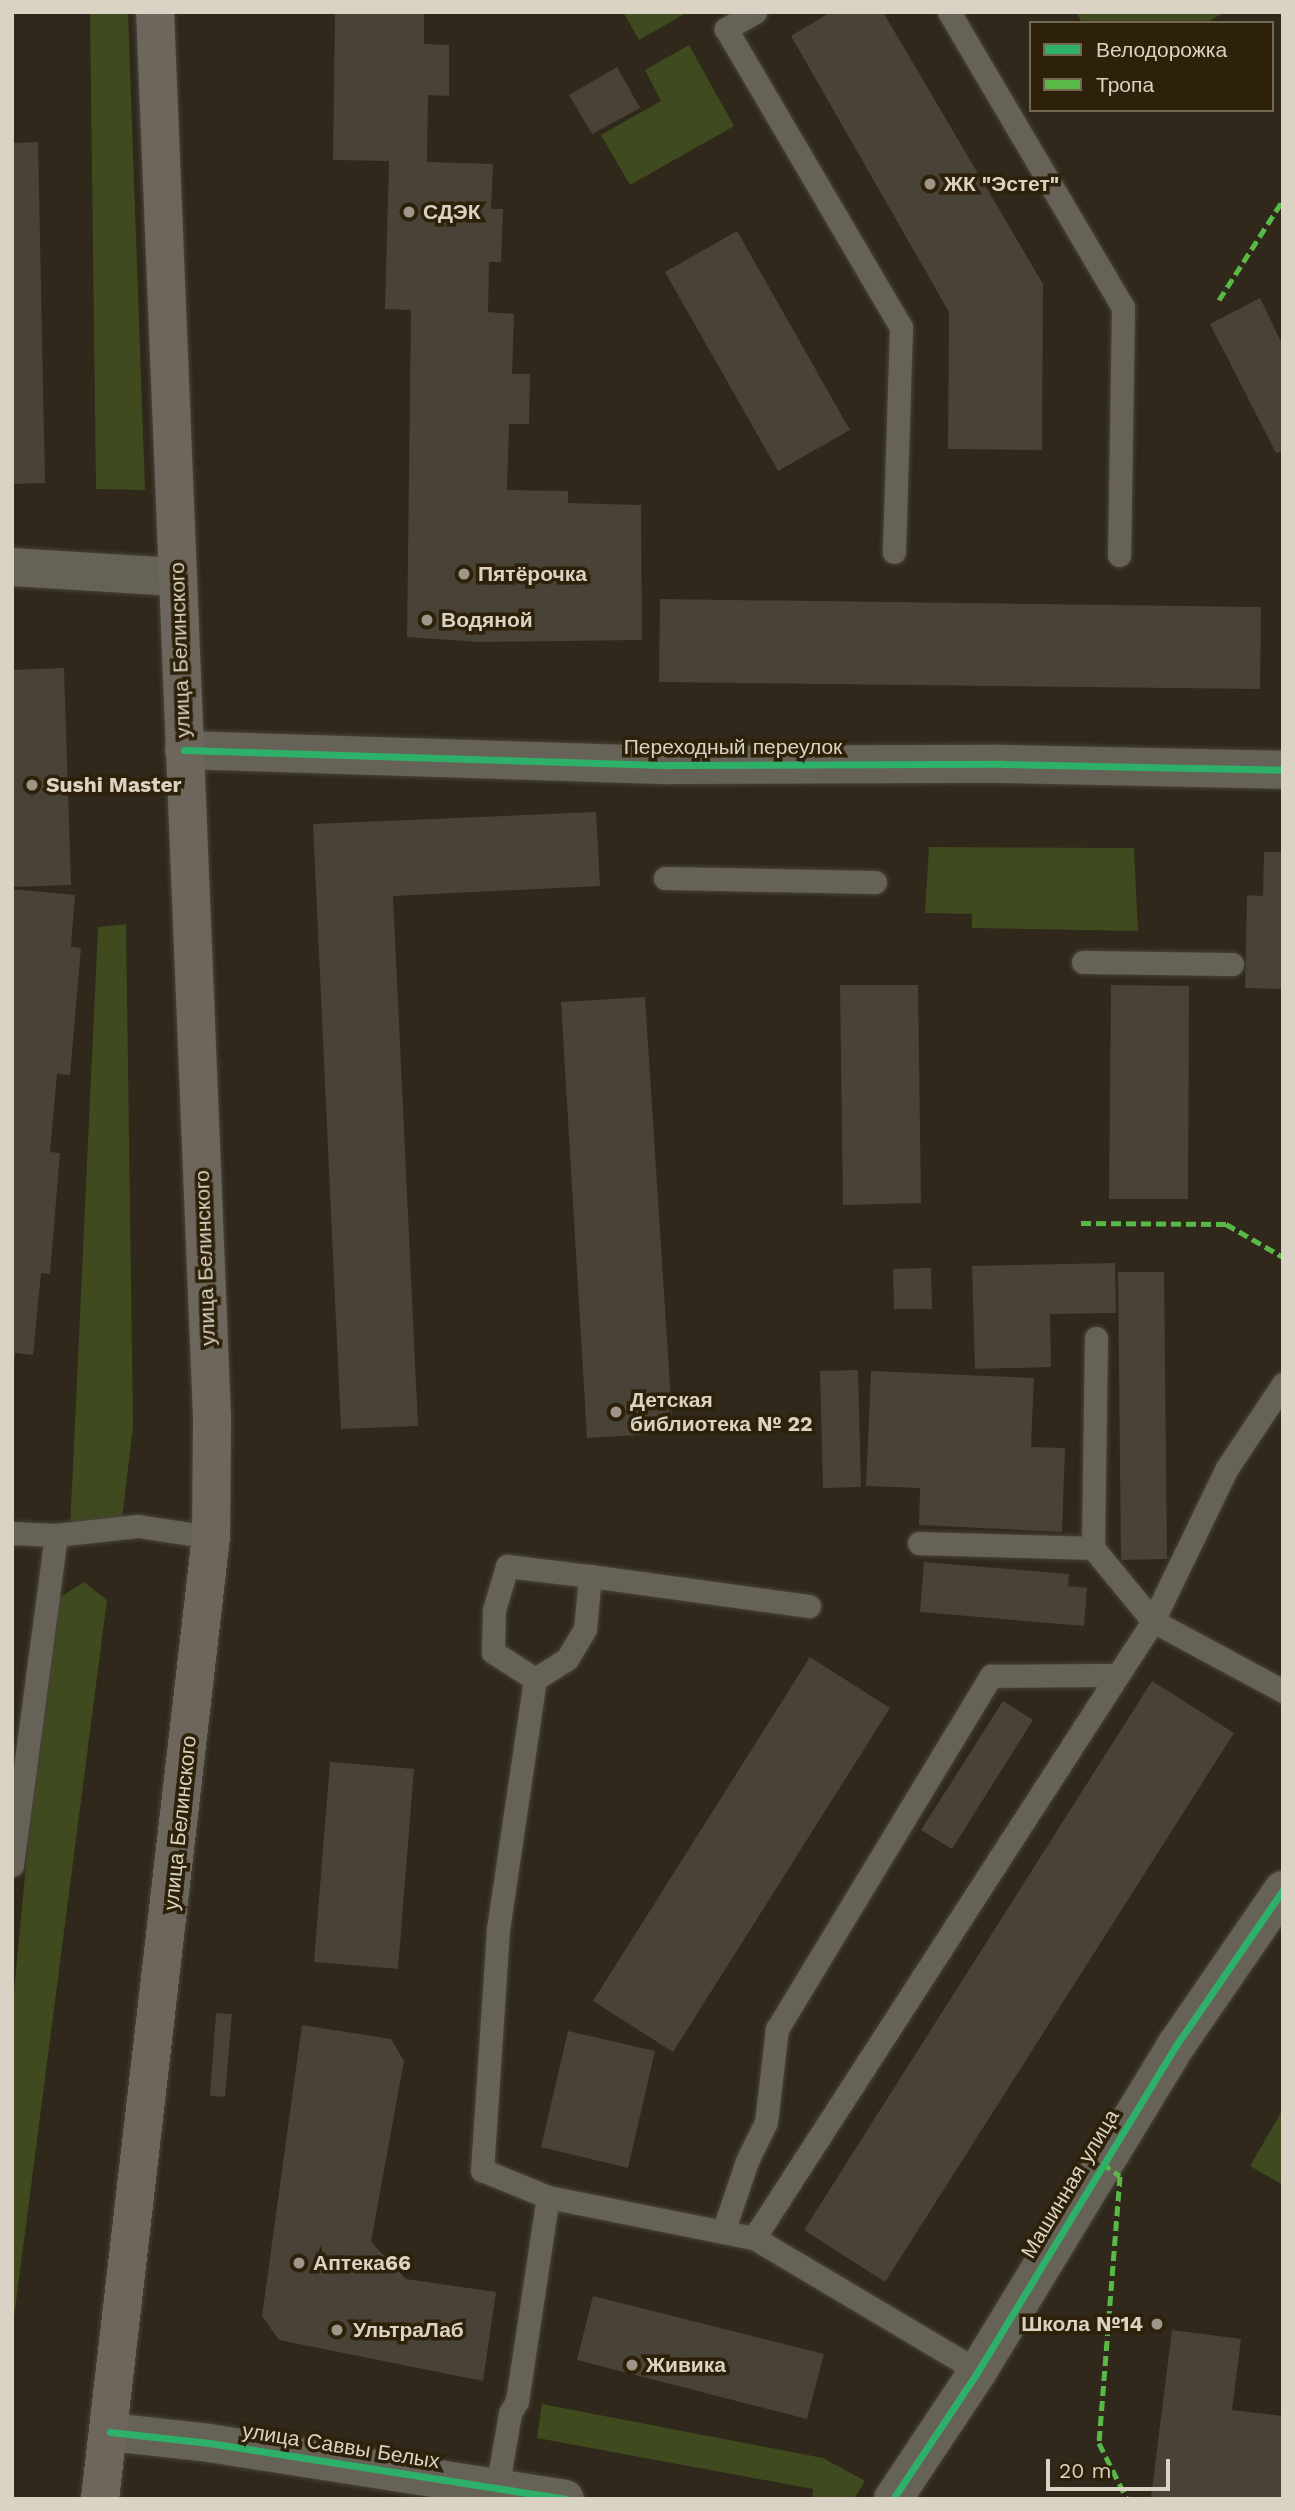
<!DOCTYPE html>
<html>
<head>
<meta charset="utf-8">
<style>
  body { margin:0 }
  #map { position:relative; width:1295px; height:2511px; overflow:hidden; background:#2f281b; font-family:"Work Sans",sans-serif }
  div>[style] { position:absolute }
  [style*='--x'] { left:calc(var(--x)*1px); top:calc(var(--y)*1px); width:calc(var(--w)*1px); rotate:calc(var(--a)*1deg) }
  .green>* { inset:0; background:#3f4a1e }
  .building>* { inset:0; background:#494237 }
  .roads { filter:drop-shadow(0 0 2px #494339) drop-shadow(0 0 2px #494339) }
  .service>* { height:23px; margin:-11.5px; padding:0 11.5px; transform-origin:11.5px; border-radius:11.5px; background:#676257 }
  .minor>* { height:38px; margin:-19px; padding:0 19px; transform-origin:19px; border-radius:19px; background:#676257 }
  .tertiary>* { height:38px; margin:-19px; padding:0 19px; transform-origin:19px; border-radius:19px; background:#676257 }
  .secondary>* { height:38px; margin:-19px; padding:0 19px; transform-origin:19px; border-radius:19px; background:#6c665c }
  .quiet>* { height:5px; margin-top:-2.5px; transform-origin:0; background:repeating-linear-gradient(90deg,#58b947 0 10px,transparent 0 15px) }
  .cycleway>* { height:7px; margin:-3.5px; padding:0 3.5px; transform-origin:3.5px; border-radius:3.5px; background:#2db169 }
  .dots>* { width:19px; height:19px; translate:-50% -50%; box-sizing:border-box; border:4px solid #2d2109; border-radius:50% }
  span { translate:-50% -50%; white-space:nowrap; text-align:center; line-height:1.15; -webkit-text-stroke:7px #2d2109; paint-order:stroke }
  .poi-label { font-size:21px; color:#dad3c4; font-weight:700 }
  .left { translate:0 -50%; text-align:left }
  .right { translate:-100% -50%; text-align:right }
  .street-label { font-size:21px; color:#dad3c4 }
  .frame { position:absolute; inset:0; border:14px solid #dad3c4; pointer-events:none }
  .legend { position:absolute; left:1029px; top:21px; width:245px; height:91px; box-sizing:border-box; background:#2d2109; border:2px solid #726854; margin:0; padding:9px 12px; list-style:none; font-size:21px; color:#dad3c4 }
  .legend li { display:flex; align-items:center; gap:14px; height:35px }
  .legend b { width:35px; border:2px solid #726854 }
  .scale { position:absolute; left:1046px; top:2459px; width:124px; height:32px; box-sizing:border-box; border:4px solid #dad3c4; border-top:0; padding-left:9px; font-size:21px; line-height:24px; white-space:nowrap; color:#dad3c4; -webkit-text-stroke:5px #2d2109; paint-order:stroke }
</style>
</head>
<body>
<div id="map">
  <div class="green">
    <div style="clip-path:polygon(90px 12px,128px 12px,145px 490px,96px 489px)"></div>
    <div style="clip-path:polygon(623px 12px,688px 12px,639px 40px)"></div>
    <div style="clip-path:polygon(1076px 12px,1225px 12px,1206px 23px,1082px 23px)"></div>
    <div style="clip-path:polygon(689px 45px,734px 126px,630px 185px,601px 135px,661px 101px,645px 70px)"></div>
    <div style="clip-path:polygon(929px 847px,1134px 848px,1138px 931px,972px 928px,972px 914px,925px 913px)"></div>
    <div style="clip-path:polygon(126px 924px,133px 1426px,122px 1519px,70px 1530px,98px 927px)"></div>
    <div style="clip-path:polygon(84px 1582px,107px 1600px,12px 2333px,12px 2012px,51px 1603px)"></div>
    <div style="clip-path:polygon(1283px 2109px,1283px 2185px,1250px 2166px)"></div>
    <div style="clip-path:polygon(542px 2404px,823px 2458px,865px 2481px,854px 2499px,812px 2499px,813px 2489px,537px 2438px)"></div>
  </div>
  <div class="building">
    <div style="clip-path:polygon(335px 12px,424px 12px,424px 44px,449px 45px,449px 96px,428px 95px,427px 162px,493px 164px,491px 209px,503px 209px,501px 262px,489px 262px,488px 312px,514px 314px,512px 374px,530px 374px,529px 424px,509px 424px,507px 490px,568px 491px,568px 503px,641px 505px,642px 640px,479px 642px,407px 637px,411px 310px,385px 309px,389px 161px,333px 160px)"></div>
    <div style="clip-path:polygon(831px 12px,883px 12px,1043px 284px,1042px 450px,948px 449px,949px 312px,791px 36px)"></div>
    <div style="clip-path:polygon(617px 67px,640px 108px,592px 134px,569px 95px)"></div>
    <div style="clip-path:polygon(38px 142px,45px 483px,12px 484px,12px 143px)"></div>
    <div style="clip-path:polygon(737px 231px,850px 430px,778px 471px,665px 272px)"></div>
    <div style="clip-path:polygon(1260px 298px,1283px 346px,1283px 451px,1276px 453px,1210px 324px)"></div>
    <div style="clip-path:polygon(660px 599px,1261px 607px,1260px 689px,659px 682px)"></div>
    <div style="clip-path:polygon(64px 668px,71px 885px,12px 887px,12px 670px)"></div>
    <div style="clip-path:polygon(596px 812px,600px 886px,393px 896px,418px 1426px,341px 1429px,313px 824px)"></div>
    <div style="clip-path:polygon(1264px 852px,1283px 852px,1283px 989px,1245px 988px,1247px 895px,1263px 896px)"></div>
    <div style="clip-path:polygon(12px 889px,75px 895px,71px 947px,81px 948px,70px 1075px,57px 1074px,50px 1152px,60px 1153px,50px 1274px,41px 1273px,33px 1355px,15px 1353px,14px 1367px)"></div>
    <div style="clip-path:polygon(840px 985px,918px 985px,921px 1203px,843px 1205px)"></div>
    <div style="clip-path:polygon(1111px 985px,1189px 986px,1188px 1199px,1109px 1199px)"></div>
    <div style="clip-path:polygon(645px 997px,673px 1433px,587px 1438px,561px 1002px)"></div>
    <div style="clip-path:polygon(1115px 1263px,1116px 1313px,1050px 1314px,1051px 1367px,975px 1369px,972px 1266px)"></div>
    <div style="clip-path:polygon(931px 1268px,932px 1309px,894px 1309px,893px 1269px)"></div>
    <div style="clip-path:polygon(1118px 1272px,1164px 1272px,1167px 1559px,1121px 1560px)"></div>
    <div style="clip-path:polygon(858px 1370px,861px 1487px,823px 1488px,820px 1371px)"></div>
    <div style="clip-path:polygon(871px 1371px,1034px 1378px,1031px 1447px,1065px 1448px,1062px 1532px,919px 1525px,920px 1488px,866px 1486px)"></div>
    <div style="clip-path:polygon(924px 1562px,1069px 1574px,1068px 1586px,1087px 1588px,1084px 1626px,920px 1612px)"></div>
    <div style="clip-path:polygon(810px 1657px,890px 1708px,673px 2052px,593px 2001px)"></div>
    <div style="clip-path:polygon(1152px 1681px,1234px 1733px,885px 2282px,804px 2230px)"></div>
    <div style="clip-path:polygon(1003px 1701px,1033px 1720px,952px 1849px,921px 1830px)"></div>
    <div style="clip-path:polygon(330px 1762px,414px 1769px,398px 1969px,314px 1962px)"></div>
    <div style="clip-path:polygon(216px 2013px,232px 2014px,225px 2097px,210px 2096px)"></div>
    <div style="clip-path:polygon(302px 2025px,391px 2039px,404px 2061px,371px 2242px,406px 2279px,496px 2292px,483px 2381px,279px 2340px,262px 2316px)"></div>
    <div style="clip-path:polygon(568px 2031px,655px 2051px,628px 2168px,541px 2147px)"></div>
    <div style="clip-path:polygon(593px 2296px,824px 2354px,807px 2419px,577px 2360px)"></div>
    <div style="clip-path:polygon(1172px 2330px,1241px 2339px,1232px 2410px,1283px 2416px,1283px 2499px,1151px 2497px)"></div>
  </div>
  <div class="roads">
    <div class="service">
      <div style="--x:755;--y:12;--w:34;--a:150"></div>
      <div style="--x:726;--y:29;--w:346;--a:59.6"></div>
      <div style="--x:901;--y:327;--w:225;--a:91.8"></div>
      <div style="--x:949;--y:12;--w:342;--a:59.5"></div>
      <div style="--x:1123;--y:307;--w:248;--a:90.9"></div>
      <div style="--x:665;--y:878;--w:210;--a:1.1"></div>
      <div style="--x:1083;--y:962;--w:149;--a:0.8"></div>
      <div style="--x:12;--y:1533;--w:44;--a:2.6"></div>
      <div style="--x:56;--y:1535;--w:82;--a:-6.3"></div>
      <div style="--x:138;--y:1526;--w:74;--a:8.6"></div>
      <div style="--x:919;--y:1543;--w:174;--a:1.6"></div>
      <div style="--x:1093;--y:1548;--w:94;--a:50.6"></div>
      <div style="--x:1153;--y:1621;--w:148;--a:28.3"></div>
      <div style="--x:1093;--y:1548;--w:210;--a:-89.2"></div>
      <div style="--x:507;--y:1566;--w:84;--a:6.9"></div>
      <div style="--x:590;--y:1576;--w:53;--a:95.4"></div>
      <div style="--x:585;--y:1629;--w:35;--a:121"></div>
      <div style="--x:567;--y:1659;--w:38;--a:148"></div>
      <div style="--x:535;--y:1679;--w:50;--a:-147.3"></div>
      <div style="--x:493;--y:1652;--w:42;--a:-88.6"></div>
      <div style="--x:494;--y:1610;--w:46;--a:-73.5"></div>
      <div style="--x:590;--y:1576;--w:221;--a:7.8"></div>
      <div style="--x:535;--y:1679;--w:254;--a:98.4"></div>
      <div style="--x:498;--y:1930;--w:241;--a:93.8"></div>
      <div style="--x:482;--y:2170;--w:71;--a:22.2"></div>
      <div style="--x:548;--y:2197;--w:210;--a:11.3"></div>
      <div style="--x:754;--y:2238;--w:735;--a:-57.11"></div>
      <div style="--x:1153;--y:1621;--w:170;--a:-64.2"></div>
      <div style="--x:1227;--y:1468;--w:101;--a:-56.3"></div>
      <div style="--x:12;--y:1865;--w:333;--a:-82.4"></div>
      <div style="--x:723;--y:2232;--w:75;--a:-71.3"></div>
      <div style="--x:747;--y:2161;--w:43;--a:-64"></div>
      <div style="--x:766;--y:2122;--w:94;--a:-83.3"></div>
      <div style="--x:777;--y:2029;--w:413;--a:-58.8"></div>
      <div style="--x:991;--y:1676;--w:127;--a:-0.5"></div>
      <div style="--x:754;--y:2238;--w:261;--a:30.7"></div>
      <div style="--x:497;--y:2489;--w:77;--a:-80.3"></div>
      <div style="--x:510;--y:2413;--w:14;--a:-60"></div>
      <div style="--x:517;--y:2401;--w:206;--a:-81.4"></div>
    </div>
    <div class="minor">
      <div style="--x:12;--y:567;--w:165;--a:3.5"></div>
      <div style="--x:184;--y:750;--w:486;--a:1.8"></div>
      <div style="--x:670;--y:765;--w:333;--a:-0.2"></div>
      <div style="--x:1003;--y:764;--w:280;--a:1.2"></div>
      <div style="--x:893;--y:2499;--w:154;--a:-56.4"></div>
      <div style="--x:978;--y:2371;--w:383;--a:-58.7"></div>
      <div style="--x:1177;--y:2044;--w:187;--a:-55.5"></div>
    </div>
    <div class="tertiary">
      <div style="--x:110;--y:2432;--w:100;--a:6.3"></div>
      <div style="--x:209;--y:2443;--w:360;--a:8.9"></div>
    </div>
    <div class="secondary">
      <div style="--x:100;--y:2499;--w:968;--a:-83.42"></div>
      <div style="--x:211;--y:1537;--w:120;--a:-89.5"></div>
      <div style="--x:212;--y:1417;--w:1406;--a:-92.32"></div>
    </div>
  </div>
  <div class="quiet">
    <div style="--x:1219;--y:300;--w:119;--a:-57.4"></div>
    <div style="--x:1081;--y:1223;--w:145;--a:0.4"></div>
    <div style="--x:1226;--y:1224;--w:66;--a:30.1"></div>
    <div style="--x:1102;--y:2163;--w:22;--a:36"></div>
    <div style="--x:1120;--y:2176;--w:268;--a:94.5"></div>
    <div style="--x:1099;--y:2443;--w:63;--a:63.4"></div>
  </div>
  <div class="cycleway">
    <div style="--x:184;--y:750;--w:486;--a:1.8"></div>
    <div style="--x:670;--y:765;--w:333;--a:-0.2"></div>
    <div style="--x:1003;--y:764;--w:280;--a:1.2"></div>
    <div style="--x:110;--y:2432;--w:100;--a:6.3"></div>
    <div style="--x:209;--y:2443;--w:360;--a:8.9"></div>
    <div style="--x:893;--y:2499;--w:154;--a:-56.4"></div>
    <div style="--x:978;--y:2371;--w:383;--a:-58.7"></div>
    <div style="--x:1177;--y:2044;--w:187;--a:-55.5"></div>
  </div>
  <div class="dots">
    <div style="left:930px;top:184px;background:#9e9789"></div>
    <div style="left:409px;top:212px;background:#9e9789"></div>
    <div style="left:464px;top:574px;background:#9e9789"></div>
    <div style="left:427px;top:620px;background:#9e9789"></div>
    <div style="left:32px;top:785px;background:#9e9789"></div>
    <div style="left:616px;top:1412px;background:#9e9789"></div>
    <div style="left:299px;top:2263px;background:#9e9789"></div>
    <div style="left:1157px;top:2324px;background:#9e9789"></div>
    <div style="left:337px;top:2330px;background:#9e9789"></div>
    <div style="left:632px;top:2365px;background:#9e9789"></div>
  </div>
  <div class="poi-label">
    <span class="left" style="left:944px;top:184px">ЖК "Эстет"</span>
    <span class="left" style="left:423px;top:212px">СДЭК</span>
    <span class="left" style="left:478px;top:574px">Пятёрочка</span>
    <span class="left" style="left:441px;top:620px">Водяной</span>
    <span class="left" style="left:46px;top:785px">Sushi Master</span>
    <span class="left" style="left:630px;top:1412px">Детская<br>библиотека № 22</span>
    <span class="left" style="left:313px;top:2263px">Аптека66</span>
    <span class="right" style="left:1143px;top:2324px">Школа №14</span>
    <span class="left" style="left:353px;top:2330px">УльтраЛаб</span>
    <span class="left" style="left:646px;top:2365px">Живика</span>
  </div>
  <div class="street-label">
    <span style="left:180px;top:650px;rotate:-92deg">улица Белинского</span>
    <span style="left:733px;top:747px">Переходный переулок</span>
    <span style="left:205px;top:1258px;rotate:-92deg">улица Белинского</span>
    <span style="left:180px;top:1823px;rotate:-84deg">улица Белинского</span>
    <span style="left:1070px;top:2184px;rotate:-59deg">Машинная улица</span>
    <span style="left:341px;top:2446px;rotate:9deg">улица Саввы Белых</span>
  </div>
  <div class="frame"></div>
  <ul class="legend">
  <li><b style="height:9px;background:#2db169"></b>Велодорожка</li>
  <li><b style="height:9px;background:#58b947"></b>Тропа</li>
  </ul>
  <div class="scale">20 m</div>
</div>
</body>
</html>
